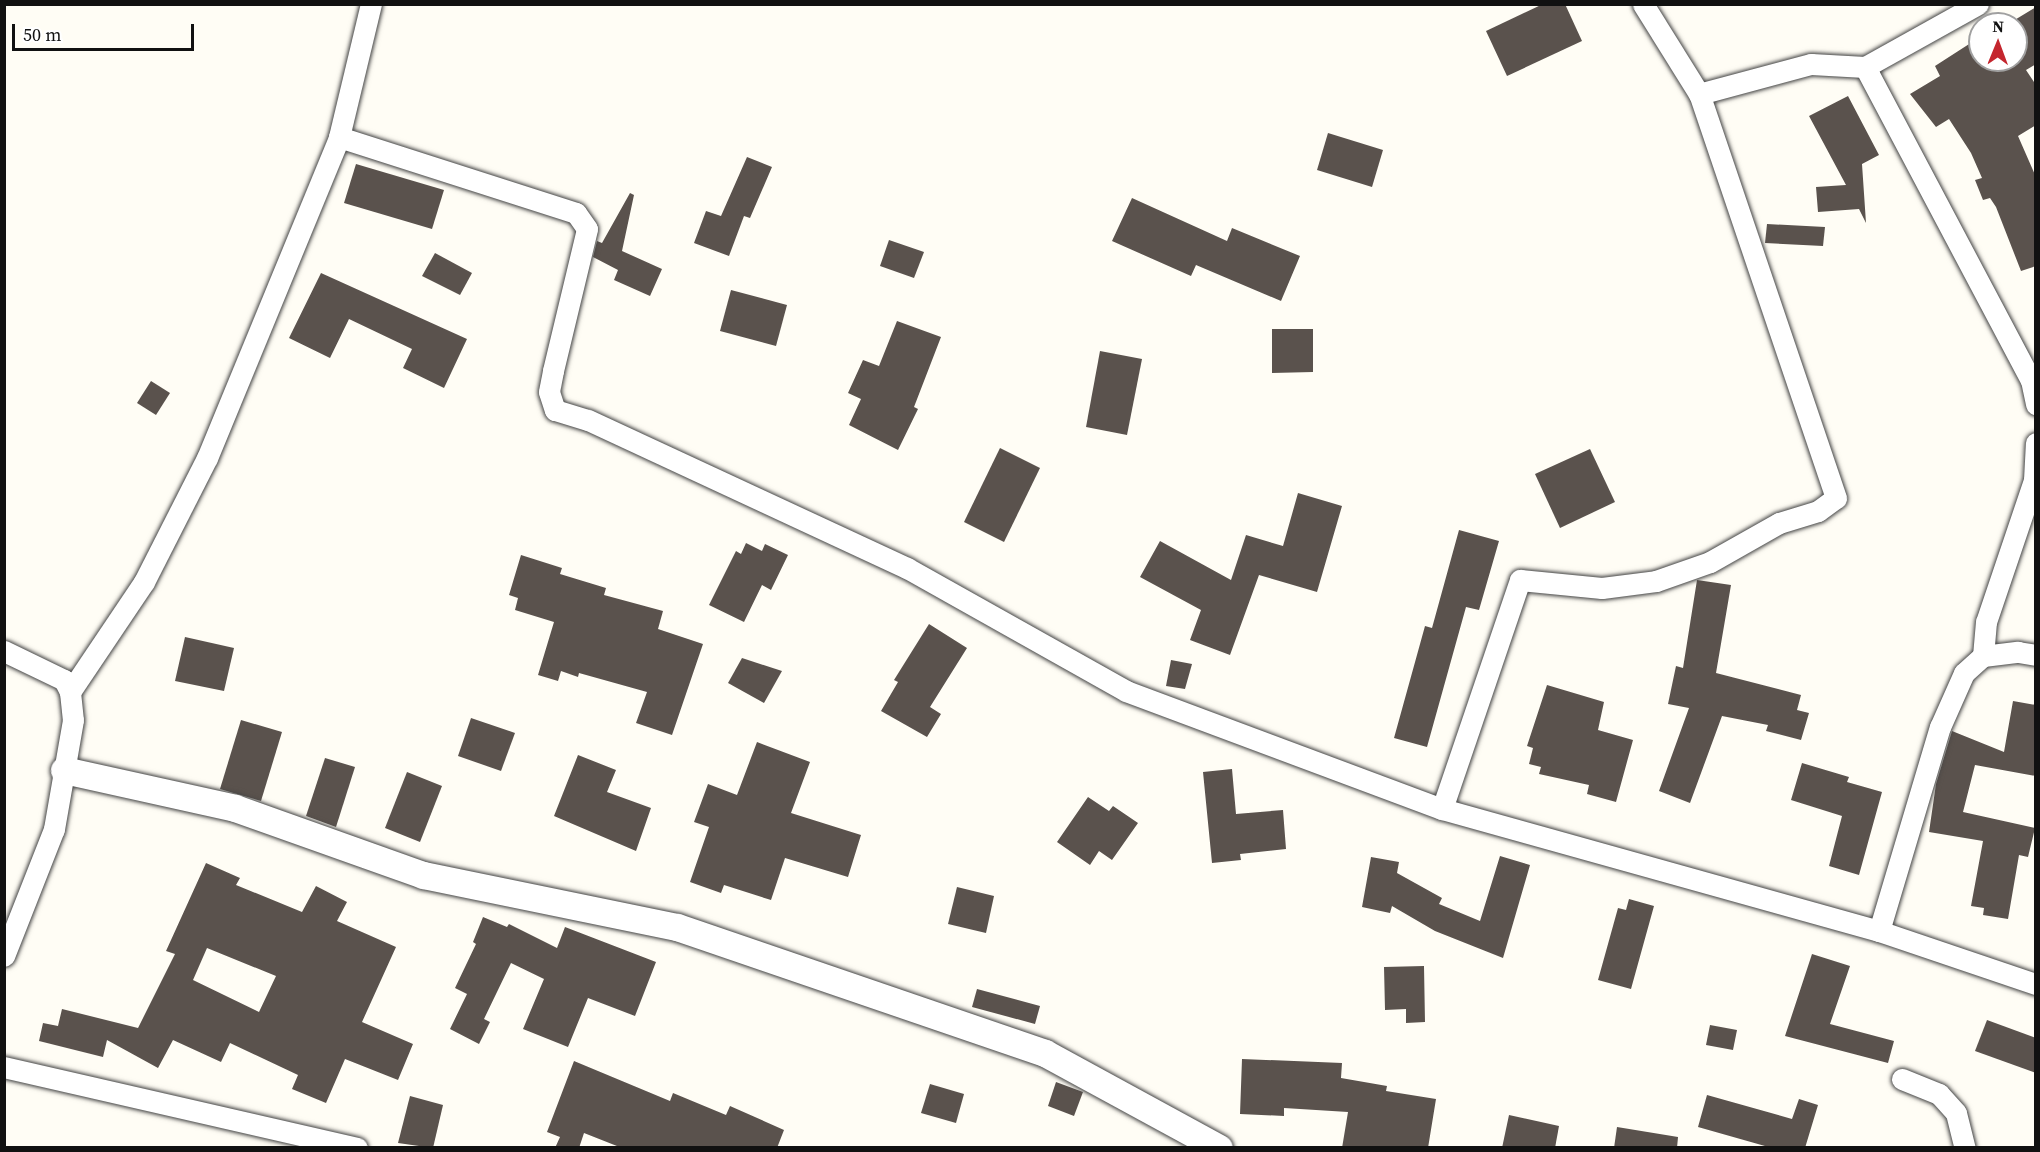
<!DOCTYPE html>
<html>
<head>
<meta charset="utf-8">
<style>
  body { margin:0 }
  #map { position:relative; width:2040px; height:1152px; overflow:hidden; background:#fffdf5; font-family:"Source Serif 4",serif }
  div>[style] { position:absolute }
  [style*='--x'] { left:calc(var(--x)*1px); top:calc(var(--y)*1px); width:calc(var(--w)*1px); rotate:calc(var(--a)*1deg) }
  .building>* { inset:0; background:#5a524d }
  .roads { filter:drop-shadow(0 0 2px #444) drop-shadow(0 0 2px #444) }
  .minor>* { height:21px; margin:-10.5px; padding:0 10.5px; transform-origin:10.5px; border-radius:10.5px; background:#fff }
  .tertiary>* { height:27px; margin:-13.5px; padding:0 13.5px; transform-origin:13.5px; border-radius:13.5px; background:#fff }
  span { translate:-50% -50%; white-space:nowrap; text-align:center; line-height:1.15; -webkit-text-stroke:6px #fff; paint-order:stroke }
  .frame { position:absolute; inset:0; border:6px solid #111; pointer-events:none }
  .north { position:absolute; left:1968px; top:12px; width:60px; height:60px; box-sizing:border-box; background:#fff; border:2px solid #a0a0a0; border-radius:50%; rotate:1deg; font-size:16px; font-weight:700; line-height:24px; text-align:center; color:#111 }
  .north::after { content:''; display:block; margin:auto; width:21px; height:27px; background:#c4262e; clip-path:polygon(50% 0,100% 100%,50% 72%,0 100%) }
  .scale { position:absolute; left:12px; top:24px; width:182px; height:27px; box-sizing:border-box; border:3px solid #111; border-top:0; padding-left:8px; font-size:18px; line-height:21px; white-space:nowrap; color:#111; -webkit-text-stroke:4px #fff; paint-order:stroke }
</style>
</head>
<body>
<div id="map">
  <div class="building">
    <div style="clip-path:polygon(1543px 4px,1565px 4px,1582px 41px,1507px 76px,1486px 31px)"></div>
    <div style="clip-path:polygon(2036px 7px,2036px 64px,2026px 70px,2036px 85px,2036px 125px,2018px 136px,2036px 177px,2036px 266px,2021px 271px,1996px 207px,1990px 198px,1983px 200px,1975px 180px,1982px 178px,1971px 153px,1949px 119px,1936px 127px,1910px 94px,1940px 76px,1935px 66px,1980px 37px,1980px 60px,2016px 60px,2016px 24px,2008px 24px)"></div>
    <div style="clip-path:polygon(1848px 96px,1879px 155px,1862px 164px,1866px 223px,1859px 209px,1818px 212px,1816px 187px,1846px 185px,1809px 116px)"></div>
    <div style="clip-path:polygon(1328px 133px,1383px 150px,1372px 187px,1317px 170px)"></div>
    <div style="clip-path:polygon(747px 157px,772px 167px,750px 218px,744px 216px,729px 256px,694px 243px,706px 211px,721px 216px)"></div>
    <div style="clip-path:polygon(356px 164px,444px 190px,432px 229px,344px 203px)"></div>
    <div style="clip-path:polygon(630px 193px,634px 195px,622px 251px,662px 269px,650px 296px,614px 280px,618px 270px,593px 257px,597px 241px,602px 243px)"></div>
    <div style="clip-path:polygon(1132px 198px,1227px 241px,1232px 228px,1300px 256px,1281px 301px,1196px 265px,1191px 276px,1112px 241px)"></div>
    <div style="clip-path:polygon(1767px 224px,1825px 227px,1823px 246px,1765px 243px)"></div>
    <div style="clip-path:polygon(889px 240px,924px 252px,914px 278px,880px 266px)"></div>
    <div style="clip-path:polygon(435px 253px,472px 273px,460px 295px,422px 276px)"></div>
    <div style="clip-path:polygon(321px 273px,467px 339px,444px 388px,403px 368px,412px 349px,349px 319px,330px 358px,289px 338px)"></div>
    <div style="clip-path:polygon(731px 290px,787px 305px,776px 346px,720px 331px)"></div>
    <div style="clip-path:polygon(897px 321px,941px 337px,914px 407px,918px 409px,898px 450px,849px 425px,861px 399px,848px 393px,863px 360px,879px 366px)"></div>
    <div style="clip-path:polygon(1272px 329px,1313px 329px,1313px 372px,1272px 373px)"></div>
    <div style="clip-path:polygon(1100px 351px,1142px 359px,1127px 435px,1086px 427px)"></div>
    <div style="clip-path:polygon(151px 381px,170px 393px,156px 415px,137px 403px)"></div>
    <div style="clip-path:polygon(1000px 448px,1040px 468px,1004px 542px,964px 522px)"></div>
    <div style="clip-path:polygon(1590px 449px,1615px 502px,1560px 528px,1535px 474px)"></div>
    <div style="clip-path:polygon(1298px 493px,1342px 506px,1317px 592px,1259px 575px,1230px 655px,1190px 640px,1201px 610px,1140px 577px,1160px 541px,1231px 580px,1246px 535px,1283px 546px)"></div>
    <div style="clip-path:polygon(1459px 530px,1499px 541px,1479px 610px,1466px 607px,1427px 747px,1394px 738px,1425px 626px,1432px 628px)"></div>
    <div style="clip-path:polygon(746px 543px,762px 551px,765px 544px,788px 555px,771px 590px,762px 585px,744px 622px,709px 605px,736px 551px,741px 554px)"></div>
    <div style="clip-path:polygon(521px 555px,562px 568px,560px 574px,606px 588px,604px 595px,663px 611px,658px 629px,703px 644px,672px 735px,636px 723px,647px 692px,579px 673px,578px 677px,561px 671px,558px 681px,538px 675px,554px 622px,515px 610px,518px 598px,509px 595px)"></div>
    <div style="clip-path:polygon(1697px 580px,1731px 585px,1716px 673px,1801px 695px,1797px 710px,1809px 713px,1801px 740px,1766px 731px,1768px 725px,1722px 716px,1690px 803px,1659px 791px,1689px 708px,1668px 704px,1676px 666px,1683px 668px)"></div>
    <div style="clip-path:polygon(929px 624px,967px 648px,930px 707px,941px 714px,927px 737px,881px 711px,898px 682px,894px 680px)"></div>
    <div style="clip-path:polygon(185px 637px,234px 648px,224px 691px,175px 681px)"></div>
    <div style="clip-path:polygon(742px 658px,782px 671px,764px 703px,728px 683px)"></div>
    <div style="clip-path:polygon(1171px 660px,1192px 664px,1185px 689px,1166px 686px)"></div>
    <div style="clip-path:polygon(1547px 685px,1604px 702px,1598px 730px,1633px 740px,1616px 802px,1587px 794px,1589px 785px,1539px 774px,1541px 767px,1529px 764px,1533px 748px,1527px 746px)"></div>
    <div style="clip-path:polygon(2013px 701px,2036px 705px,2036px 776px,1975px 765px,1963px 812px,2035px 828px,2028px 857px,2019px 855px,2008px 919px,1983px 915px,1984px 908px,1971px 906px,1983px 841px,1929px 832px,1936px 784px,1952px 731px,2004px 752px)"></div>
    <div style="clip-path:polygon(471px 718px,515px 733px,501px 771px,458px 756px)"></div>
    <div style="clip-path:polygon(241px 720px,282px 732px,261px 801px,220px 789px)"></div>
    <div style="clip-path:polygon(757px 742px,810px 762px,791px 813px,861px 835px,848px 877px,785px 858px,771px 900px,724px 885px,721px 893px,690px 882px,709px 827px,694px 822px,708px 784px,737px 795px)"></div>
    <div style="clip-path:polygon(578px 755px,616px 770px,607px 792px,651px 808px,636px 851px,554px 816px)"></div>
    <div style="clip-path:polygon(325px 758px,355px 767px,336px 827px,306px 816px)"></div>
    <div style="clip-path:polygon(1802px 763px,1849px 777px,1847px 782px,1882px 792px,1859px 875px,1829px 866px,1842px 816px,1791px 800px)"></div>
    <div style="clip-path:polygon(1232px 769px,1236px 814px,1283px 810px,1286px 849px,1240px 854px,1241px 860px,1212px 863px,1203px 772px)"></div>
    <div style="clip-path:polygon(407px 772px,442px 786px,420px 842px,385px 828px)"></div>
    <div style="clip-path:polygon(1088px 797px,1109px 811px,1113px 806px,1138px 823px,1112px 860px,1099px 851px,1090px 865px,1057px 842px)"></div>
    <div style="clip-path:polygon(1500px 856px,1530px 865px,1503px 958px,1435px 931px,1392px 906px,1390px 913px,1362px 907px,1371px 857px,1399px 862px,1397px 873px,1442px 898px,1439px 904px,1480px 921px)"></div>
    <div style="clip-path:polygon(evenodd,206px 863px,240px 878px,236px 885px,302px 912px,316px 886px,347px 902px,337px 921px,396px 947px,362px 1022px,413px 1044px,398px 1080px,345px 1059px,326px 1103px,292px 1089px,298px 1075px,230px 1043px,221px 1062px,173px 1040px,158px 1068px,107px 1040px,103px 1057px,39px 1041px,43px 1023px,58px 1026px,62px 1009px,138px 1028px,175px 954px,166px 951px,206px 863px,207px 948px,276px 976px,259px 1012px,193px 980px,207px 948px)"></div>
    <div style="clip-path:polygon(957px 887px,994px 896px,986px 933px,948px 924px)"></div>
    <div style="clip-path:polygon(1629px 899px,1654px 906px,1631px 989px,1598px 980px,1618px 908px,1626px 910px)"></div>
    <div style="clip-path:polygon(483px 917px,507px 927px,509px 924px,557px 948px,565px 927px,656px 962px,635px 1016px,588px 998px,568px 1047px,523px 1029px,544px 979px,511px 963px,484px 1019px,490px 1022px,479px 1044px,450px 1029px,467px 994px,455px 988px,476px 944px,473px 942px)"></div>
    <div style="clip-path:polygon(1812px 954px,1850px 966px,1830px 1024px,1894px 1041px,1888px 1063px,1785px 1036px)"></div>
    <div style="clip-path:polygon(1424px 966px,1425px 1022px,1406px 1023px,1406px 1009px,1385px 1010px,1384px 967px)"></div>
    <div style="clip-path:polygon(977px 989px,1040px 1006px,1035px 1024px,972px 1007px)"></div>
    <div style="clip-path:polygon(1987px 1020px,2036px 1038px,2036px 1073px,1975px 1051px)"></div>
    <div style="clip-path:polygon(1710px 1025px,1737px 1030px,1733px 1050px,1706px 1045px)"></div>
    <div style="clip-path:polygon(1242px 1059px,1342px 1063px,1341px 1078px,1387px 1086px,1386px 1091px,1436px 1099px,1428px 1148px,1342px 1148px,1348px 1112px,1284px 1108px,1284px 1116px,1240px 1114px)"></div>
    <div style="clip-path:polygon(574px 1061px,670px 1101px,673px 1093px,726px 1115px,730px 1106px,784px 1130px,777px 1148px,622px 1148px,584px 1133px,579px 1148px,555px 1148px,560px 1137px,547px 1132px)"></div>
    <div style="clip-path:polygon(1056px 1082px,1083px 1092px,1074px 1116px,1048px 1106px)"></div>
    <div style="clip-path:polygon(930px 1084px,964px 1094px,956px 1123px,921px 1113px)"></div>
    <div style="clip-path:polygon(1707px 1095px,1792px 1119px,1799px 1099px,1818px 1105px,1805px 1148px,1772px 1148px,1698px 1127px)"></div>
    <div style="clip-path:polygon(410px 1096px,443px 1105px,433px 1148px,398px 1143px)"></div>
    <div style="clip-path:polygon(1509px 1115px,1559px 1126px,1555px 1148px,1502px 1148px)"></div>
    <div style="clip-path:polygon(1617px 1127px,1678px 1137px,1677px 1148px,1614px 1148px)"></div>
  </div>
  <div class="roads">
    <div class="minor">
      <div style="--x:1865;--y:67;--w:354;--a:62.1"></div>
      <div style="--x:2031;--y:380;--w:25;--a:78"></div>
      <div style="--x:1699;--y:94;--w:116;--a:-15"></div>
      <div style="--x:1811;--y:64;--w:54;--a:3.2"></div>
      <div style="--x:1865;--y:67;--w:129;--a:-29.1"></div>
      <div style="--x:339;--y:137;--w:249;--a:17.8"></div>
      <div style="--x:576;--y:213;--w:19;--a:55"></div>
      <div style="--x:587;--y:229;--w:146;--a:103.5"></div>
      <div style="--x:553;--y:371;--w:21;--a:101"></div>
      <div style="--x:549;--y:392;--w:19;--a:72"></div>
      <div style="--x:555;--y:410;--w:34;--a:17"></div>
      <div style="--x:588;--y:420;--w:352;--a:24.9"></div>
      <div style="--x:907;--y:568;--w:251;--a:29.3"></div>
      <div style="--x:1126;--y:691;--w:337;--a:20.5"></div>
      <div style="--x:1442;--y:809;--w:454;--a:15.6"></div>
      <div style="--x:1879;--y:931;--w:166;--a:18.7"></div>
      <div style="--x:4;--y:651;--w:67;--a:25.8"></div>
      <div style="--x:64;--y:680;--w:13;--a:63"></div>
      <div style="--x:70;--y:692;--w:28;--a:84"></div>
      <div style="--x:73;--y:720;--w:111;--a:99.9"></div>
      <div style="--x:54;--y:829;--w:136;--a:111.5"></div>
      <div style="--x:1983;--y:656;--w:34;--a:-85"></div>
      <div style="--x:1986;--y:622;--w:150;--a:-71.3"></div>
      <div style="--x:2034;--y:480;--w:37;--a:-87"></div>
      <div style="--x:70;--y:692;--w:133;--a:-56.1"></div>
      <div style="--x:144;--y:582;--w:139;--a:-63.1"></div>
      <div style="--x:207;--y:458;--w:347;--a:-67.6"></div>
      <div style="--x:339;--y:137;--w:137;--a:-76.5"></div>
      <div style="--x:1442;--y:809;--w:242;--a:-71.2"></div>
      <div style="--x:1520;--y:580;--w:82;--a:5.6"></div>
      <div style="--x:1602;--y:588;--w:54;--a:-7.4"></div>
      <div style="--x:1656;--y:581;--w:57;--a:-19.4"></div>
      <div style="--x:1710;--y:562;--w:79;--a:-29.5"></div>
      <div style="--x:1779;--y:523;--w:41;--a:-17.1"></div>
      <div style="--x:1818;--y:511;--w:22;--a:-36"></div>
      <div style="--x:1836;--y:498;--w:427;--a:-108.7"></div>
      <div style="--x:1699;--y:94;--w:106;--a:-121.9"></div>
      <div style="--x:1879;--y:931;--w:213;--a:-73.4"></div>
      <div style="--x:1940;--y:727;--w:59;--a:-66"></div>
      <div style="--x:1964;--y:673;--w:25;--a:-42"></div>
      <div style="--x:1983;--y:656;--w:35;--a:-7"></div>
      <div style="--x:2018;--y:652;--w:18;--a:9"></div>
      <div style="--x:4;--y:1067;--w:362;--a:12.9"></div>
      <div style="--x:1902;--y:1079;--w:40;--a:22"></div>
      <div style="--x:1939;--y:1094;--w:25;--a:48"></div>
      <div style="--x:1956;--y:1113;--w:36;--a:76"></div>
    </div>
    <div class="tertiary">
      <div style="--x:64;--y:770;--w:175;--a:12.5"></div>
      <div style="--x:235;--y:808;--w:200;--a:19.6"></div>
      <div style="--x:423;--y:875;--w:259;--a:11.6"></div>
      <div style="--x:677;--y:927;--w:389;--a:18.9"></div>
      <div style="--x:1045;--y:1053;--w:198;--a:28.6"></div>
    </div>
  </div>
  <div class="frame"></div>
  <div class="north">N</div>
  <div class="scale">50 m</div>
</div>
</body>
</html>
